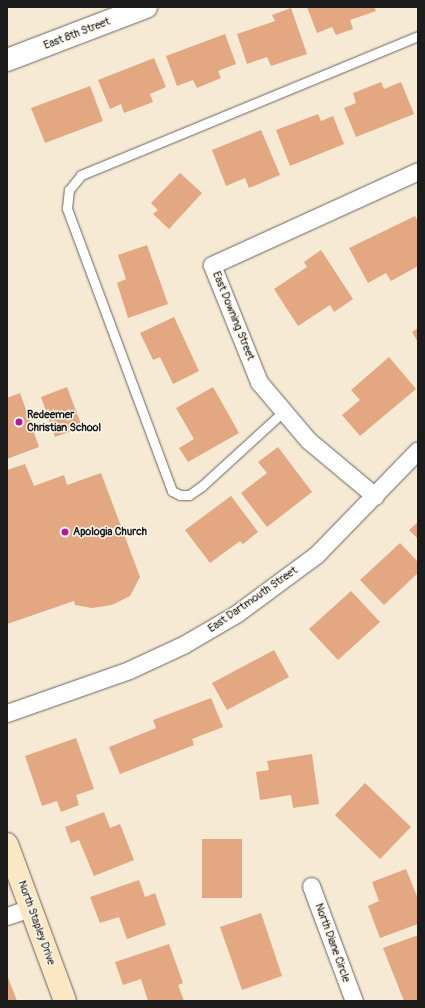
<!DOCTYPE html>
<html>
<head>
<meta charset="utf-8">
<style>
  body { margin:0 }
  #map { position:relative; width:425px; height:1008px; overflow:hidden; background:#f6ead5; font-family:Pangolin,sans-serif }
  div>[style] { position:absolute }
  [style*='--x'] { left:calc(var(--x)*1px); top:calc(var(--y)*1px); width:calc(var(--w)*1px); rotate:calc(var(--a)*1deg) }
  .building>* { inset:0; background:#e3a782 }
  .roads { filter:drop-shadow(0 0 1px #68645d) drop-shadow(0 0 1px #68645d) }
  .service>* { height:9px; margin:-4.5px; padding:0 4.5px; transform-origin:4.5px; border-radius:4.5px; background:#fff }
  .minor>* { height:17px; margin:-8.5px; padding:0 8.5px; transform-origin:8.5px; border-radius:8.5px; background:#fff }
  .tertiary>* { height:22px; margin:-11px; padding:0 11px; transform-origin:11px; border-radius:11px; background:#fff }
  .secondary>* { height:22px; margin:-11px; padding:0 11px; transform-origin:11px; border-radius:11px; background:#fbe7c3 }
  .dots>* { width:11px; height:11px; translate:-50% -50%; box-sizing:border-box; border:2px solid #fbf7ec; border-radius:50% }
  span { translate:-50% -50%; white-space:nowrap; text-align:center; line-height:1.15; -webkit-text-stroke:3px #fbf7ec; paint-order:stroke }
  .street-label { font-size:11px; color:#1c1c1c }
  .poi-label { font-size:11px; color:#1c1c1c; font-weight:700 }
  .left { translate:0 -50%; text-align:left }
  .frame { position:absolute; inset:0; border:8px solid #1c1c1c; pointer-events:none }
</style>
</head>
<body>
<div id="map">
  <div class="building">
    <div style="clip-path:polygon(307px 7px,374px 7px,376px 11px,350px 20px,353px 29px,336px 35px,332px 27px,317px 33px)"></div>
    <div style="clip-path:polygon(291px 8px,307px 54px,271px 66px,267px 57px,247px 64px,237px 34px,275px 21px,272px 15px)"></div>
    <div style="clip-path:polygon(225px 34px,236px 64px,218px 71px,221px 78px,197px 88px,193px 80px,177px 86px,166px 56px)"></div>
    <div style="clip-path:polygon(154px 58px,166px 87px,150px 94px,153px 102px,124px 113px,121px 104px,110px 109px,98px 80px)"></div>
    <div style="clip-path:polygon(381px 82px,384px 89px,401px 82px,414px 114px,356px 137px,344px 108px,356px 103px,353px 93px)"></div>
    <div style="clip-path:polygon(90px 86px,103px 121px,45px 143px,31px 108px)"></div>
    <div style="clip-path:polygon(318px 114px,321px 121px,333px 116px,344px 144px,290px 166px,276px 130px)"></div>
    <div style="clip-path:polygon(261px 130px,280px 175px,249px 188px,245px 178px,226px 186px,212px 150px)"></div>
    <div style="clip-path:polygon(180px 173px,202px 193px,169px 229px,153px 214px,158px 210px,151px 203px)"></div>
    <div style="clip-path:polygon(415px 216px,418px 222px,418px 266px,391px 281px,386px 273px,368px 283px,349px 248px)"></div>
    <div style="clip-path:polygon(147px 245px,168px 304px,128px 318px,117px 283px,126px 279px,118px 255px)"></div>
    <div style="clip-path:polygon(321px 250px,353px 299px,334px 312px,330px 305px,298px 326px,274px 289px,307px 267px,304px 262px)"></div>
    <div style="clip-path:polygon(174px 317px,199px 371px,173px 384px,160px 357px,153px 360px,140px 333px)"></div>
    <div style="clip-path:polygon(418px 328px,418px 342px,412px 332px)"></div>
    <div style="clip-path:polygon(389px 357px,416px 389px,360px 436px,342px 415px,360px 400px,351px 390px)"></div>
    <div style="clip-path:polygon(67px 387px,82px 427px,55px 437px,41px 397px)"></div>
    <div style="clip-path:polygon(213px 387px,239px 433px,188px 462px,179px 448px,194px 439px,176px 408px)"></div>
    <div style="clip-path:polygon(20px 393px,39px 447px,7px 459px,7px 398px)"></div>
    <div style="clip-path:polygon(278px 447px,312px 492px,267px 527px,241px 493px,267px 473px,258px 462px)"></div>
    <div style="clip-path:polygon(25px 464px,34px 486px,64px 475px,67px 485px,101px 473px,140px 577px,130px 596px,112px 605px,92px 608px,75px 605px,74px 601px,7px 624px,7px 470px)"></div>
    <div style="clip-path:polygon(231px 496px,258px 532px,243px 544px,240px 541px,210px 563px,185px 530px)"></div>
    <div style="clip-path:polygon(418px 522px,418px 539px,409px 530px)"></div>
    <div style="clip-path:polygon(400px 543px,418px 562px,418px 573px,384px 605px,360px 580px)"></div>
    <div style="clip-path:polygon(351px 591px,380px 622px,338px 660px,309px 629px)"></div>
    <div style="clip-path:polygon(274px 650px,289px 677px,227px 710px,212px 683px)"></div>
    <div style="clip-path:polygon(211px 698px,223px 727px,192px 739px,194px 745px,120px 774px,109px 747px,156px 728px,153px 720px)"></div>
    <div style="clip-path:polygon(76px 738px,94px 789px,76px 795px,79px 805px,61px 812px,57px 801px,42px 806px,25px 756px)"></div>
    <div style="clip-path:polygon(312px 754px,319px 804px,293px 808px,291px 795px,260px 800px,256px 772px,269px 770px,267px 761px)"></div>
    <div style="clip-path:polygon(365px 783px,411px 827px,380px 859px,335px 815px)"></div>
    <div style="clip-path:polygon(104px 812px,110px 828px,120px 824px,134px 860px,94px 876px,79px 840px,71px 843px,65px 827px)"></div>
    <div style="clip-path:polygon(202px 839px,242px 839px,242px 898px,202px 898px)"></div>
    <div style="clip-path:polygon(406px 869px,418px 899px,418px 924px,380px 938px,368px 906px,379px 901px,372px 882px)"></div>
    <div style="clip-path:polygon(139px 880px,145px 897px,155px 893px,166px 925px,127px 939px,119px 917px,100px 923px,90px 897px)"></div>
    <div style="clip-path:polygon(261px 913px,282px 976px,242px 990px,220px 927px)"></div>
    <div style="clip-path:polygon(418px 935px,418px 1001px,404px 1001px,383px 948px)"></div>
    <div style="clip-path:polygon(169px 944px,183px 983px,178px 985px,184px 1001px,148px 1001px,141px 979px,123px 985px,115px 962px)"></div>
    <div style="clip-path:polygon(7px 975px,17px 1001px,7px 1001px)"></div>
  </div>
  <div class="roads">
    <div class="service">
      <div style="--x:284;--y:411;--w:111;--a:137.6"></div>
      <div style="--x:202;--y:486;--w:16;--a:145"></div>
      <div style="--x:189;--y:495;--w:9;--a:180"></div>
      <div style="--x:180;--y:495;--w:9;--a:-153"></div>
      <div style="--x:172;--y:491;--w:302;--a:-110.4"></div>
      <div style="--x:67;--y:208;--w:18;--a:-84"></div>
      <div style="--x:69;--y:190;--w:19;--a:-51"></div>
      <div style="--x:81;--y:175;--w:365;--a:-22.4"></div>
    </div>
    <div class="minor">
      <div style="--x:375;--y:496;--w:87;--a:-140.1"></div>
      <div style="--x:308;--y:440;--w:76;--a:-130.2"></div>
      <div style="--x:259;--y:382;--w:126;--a:-111.9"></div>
      <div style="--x:212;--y:265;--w:226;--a:-24.5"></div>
      <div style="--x:7;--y:713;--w:129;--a:-19.4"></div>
      <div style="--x:129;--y:670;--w:60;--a:-24.8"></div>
      <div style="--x:183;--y:645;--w:61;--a:-30.3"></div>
      <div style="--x:236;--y:614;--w:99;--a:-36.4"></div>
      <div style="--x:316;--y:555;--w:146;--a:-45.8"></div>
      <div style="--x:311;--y:886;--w:123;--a:69.5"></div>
      <div style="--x:7;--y:916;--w:24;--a:-19"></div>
    </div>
    <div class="tertiary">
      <div style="--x:7;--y:60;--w:149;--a:-20.9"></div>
    </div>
    <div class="secondary">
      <div style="--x:7;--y:844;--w:167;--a:69.7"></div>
    </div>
  </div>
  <div class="dots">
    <div style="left:19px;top:422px;background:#b5179e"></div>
    <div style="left:65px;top:532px;background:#b5179e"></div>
  </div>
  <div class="street-label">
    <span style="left:77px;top:34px;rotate:-21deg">East 8th Street</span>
    <span style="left:233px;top:316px;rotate:68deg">East Downing Street</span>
    <span style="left:253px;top:600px;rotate:-35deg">East Dartmouth Street</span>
    <span style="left:36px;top:923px;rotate:70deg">North Stapley Drive</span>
    <span style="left:332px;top:943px;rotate:70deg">North Diane Circle</span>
  </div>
  <div class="poi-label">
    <span class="left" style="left:27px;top:422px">Redeemer<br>Christian School</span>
    <span class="left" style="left:73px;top:532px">Apologia Church</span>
  </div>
  <div class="frame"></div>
</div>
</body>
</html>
